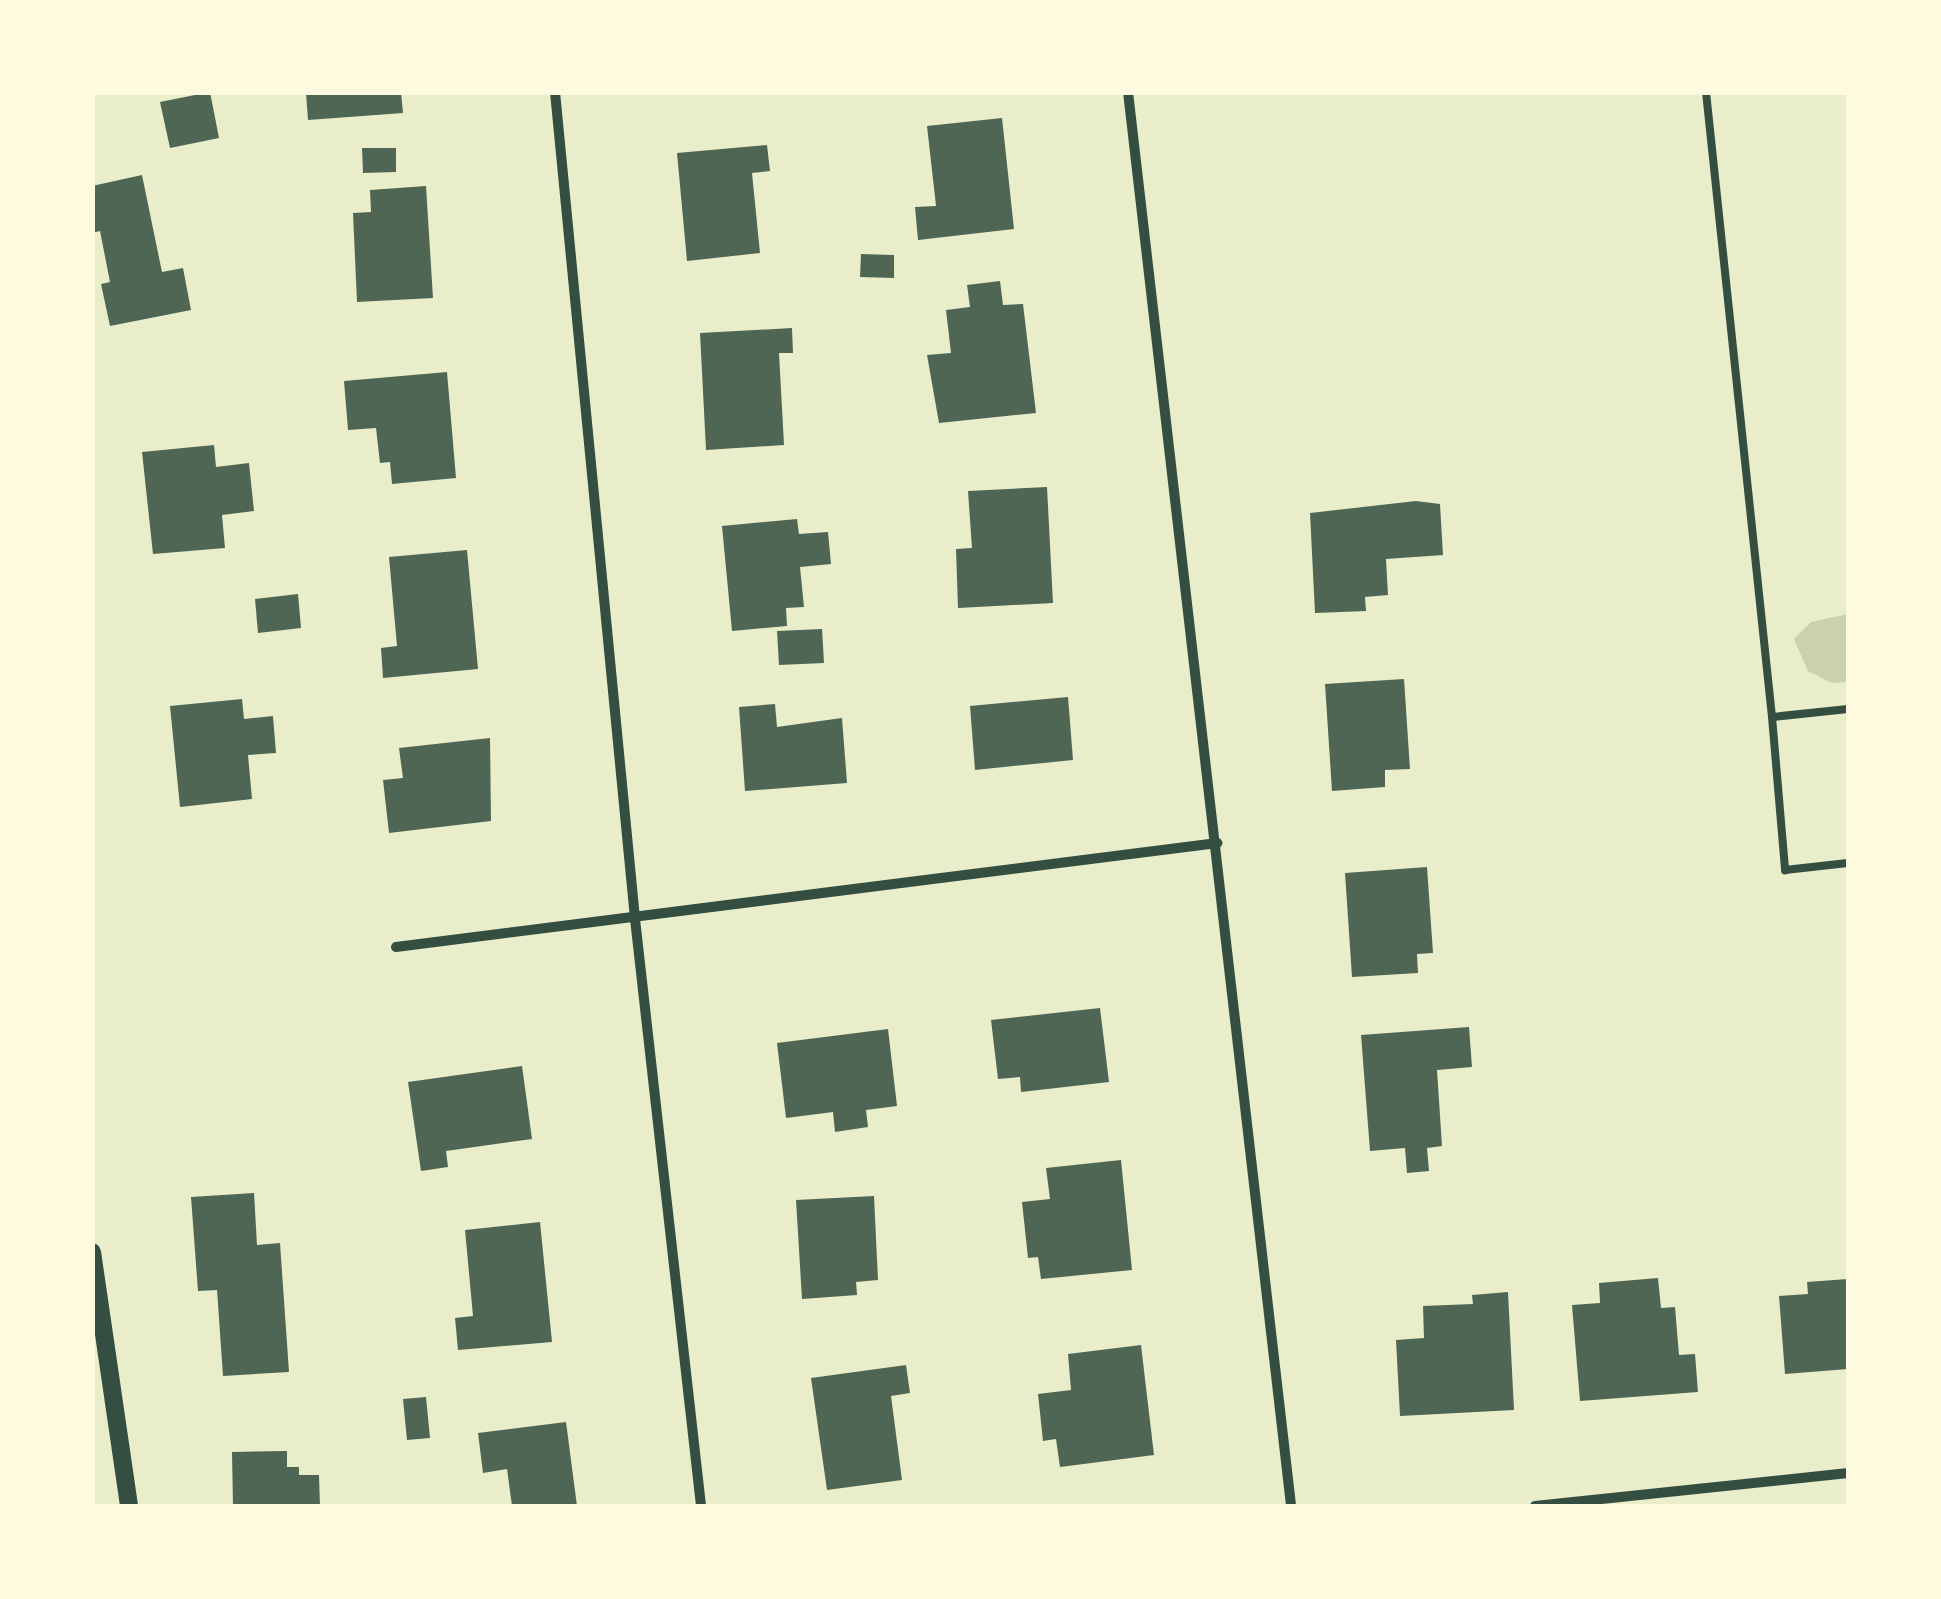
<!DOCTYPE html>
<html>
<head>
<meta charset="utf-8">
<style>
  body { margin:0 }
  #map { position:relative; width:1941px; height:1599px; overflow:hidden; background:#e9edc9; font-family:Figtree,sans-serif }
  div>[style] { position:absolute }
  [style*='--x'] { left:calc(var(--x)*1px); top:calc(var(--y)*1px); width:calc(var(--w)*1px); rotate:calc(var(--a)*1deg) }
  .green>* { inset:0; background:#cad2ad }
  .building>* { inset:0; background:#4f6655 }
  .service>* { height:8px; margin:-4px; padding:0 4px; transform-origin:4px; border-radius:4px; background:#344e41 }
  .minor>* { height:10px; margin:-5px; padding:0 5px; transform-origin:5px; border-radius:5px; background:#344e41 }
  .tertiary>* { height:18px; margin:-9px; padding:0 9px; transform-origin:9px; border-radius:9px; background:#344e41 }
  span { translate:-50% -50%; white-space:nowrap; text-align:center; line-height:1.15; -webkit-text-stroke:10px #fefae0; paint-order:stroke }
  .frame { position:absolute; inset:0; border:95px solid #fefae0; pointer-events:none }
</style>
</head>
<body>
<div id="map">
  <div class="green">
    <div style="clip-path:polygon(1848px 614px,1848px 682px,1832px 683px,1808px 671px,1794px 639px,1811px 622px)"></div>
  </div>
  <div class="building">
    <div style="clip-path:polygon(210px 92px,219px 138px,170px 148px,160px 102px)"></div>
    <div style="clip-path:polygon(323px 92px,401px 92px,403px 113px,308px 120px,306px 93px)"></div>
    <div style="clip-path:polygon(1002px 118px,1014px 229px,918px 240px,915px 207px,936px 206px,927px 126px)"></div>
    <div style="clip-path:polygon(767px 145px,770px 171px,752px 173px,760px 253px,687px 261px,677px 153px)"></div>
    <div style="clip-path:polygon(362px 148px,396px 148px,396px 172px,363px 173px)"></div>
    <div style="clip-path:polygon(142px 175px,162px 272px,183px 268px,191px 310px,110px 326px,101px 284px,110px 282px,100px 231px,92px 233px,92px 186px)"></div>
    <div style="clip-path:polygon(426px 186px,433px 298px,357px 302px,353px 213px,371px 212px,370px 190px)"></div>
    <div style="clip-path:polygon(861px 254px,894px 255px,894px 278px,860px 277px)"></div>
    <div style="clip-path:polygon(1000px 281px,1003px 305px,1023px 304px,1036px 413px,939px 423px,927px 355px,951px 353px,946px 310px,970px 307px,967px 285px)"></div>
    <div style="clip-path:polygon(792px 328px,793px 353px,779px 353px,784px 445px,706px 450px,700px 333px)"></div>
    <div style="clip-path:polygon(447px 372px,456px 478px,392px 484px,390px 462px,380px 463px,376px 428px,348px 430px,344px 381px)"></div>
    <div style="clip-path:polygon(214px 445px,216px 467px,249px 463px,254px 511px,222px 515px,225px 548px,153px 554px,142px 452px)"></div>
    <div style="clip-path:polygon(1047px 487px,1053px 603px,958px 608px,956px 549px,972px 548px,968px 491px)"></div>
    <div style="clip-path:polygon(1416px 501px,1440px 504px,1443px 555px,1386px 559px,1388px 595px,1365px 597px,1366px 611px,1315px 613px,1310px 513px)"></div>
    <div style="clip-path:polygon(797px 519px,799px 534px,828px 532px,831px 564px,800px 567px,804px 607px,786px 608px,787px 626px,732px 631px,722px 526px)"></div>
    <div style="clip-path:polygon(467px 550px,478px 669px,383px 678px,381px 648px,397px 646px,389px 557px)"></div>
    <div style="clip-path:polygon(298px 594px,301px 628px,258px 633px,255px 599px)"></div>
    <div style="clip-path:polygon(822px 629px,824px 663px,779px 665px,777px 631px)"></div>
    <div style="clip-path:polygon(1404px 679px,1410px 769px,1385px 770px,1385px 787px,1332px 791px,1325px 684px)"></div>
    <div style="clip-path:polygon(1068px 697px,1073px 760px,975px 770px,970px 706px)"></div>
    <div style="clip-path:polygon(242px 699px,244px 719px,273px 716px,276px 753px,248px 755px,252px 799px,180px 807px,170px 706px)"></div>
    <div style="clip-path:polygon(775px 704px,777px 727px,842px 718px,847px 783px,745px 791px,739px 707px)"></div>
    <div style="clip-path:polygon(490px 738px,491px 821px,389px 833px,383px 780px,403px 778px,399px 748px)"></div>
    <div style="clip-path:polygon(1427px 867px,1433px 953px,1417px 954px,1418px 973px,1352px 977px,1345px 873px)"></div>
    <div style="clip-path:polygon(1100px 1008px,1109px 1082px,1021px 1092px,1020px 1077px,998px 1079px,991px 1020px)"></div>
    <div style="clip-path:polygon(1469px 1027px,1472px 1067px,1437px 1070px,1442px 1146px,1427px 1148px,1429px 1171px,1407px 1173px,1405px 1148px,1370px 1151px,1361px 1035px)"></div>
    <div style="clip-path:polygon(888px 1029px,897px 1106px,866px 1110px,868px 1127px,835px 1132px,833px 1112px,786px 1118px,777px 1043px)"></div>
    <div style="clip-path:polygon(522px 1066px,532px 1139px,446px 1151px,448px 1167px,421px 1171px,408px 1082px)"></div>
    <div style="clip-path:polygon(1121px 1160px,1132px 1270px,1041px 1279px,1038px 1257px,1028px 1258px,1022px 1202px,1050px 1199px,1046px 1168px)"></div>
    <div style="clip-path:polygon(254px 1193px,257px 1245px,280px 1243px,289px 1372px,223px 1376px,217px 1290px,198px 1291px,191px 1197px)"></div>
    <div style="clip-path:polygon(874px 1196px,878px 1280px,856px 1282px,857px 1295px,802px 1299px,796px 1200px)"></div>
    <div style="clip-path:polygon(540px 1222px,552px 1342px,458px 1350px,455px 1318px,473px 1316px,465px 1230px)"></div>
    <div style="clip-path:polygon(1658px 1278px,1661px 1308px,1675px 1307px,1679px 1355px,1695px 1354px,1698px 1392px,1580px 1401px,1572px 1305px,1600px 1303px,1599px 1283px)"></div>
    <div style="clip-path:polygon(1848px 1279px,1848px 1369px,1785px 1374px,1779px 1296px,1808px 1294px,1807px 1282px)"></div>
    <div style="clip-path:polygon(1508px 1292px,1514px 1410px,1400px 1416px,1396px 1340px,1424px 1338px,1423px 1306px,1473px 1304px,1472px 1295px)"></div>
    <div style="clip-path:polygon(1141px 1345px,1154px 1455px,1060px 1467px,1056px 1439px,1043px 1441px,1038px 1394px,1071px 1390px,1068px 1354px)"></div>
    <div style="clip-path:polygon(906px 1365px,910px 1393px,891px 1396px,902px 1480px,827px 1490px,811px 1378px)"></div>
    <div style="clip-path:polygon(426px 1397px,430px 1438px,407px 1440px,403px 1399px)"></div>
    <div style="clip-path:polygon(566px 1422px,577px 1506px,512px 1506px,507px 1469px,483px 1473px,478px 1433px)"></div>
    <div style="clip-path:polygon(287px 1451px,287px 1467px,299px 1467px,299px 1475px,319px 1475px,320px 1506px,233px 1506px,232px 1452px)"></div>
  </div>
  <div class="service">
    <div style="--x:1706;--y:92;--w:628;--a:83.97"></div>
    <div style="--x:1848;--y:709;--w:76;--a:174"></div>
    <div style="--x:1772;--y:717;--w:154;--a:85.1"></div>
    <div style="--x:1785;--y:870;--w:63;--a:-6.3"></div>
  </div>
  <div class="minor">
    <div style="--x:555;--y:92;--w:831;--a:84.47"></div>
    <div style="--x:635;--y:919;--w:591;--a:83.58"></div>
    <div style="--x:1128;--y:92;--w:1423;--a:83.42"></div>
    <div style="--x:396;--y:947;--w:828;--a:-7.22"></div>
    <div style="--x:1535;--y:1506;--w:315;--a:-6"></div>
  </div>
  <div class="tertiary">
    <div style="--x:92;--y:1252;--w:257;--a:81.7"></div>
  </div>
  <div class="frame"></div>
</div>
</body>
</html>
